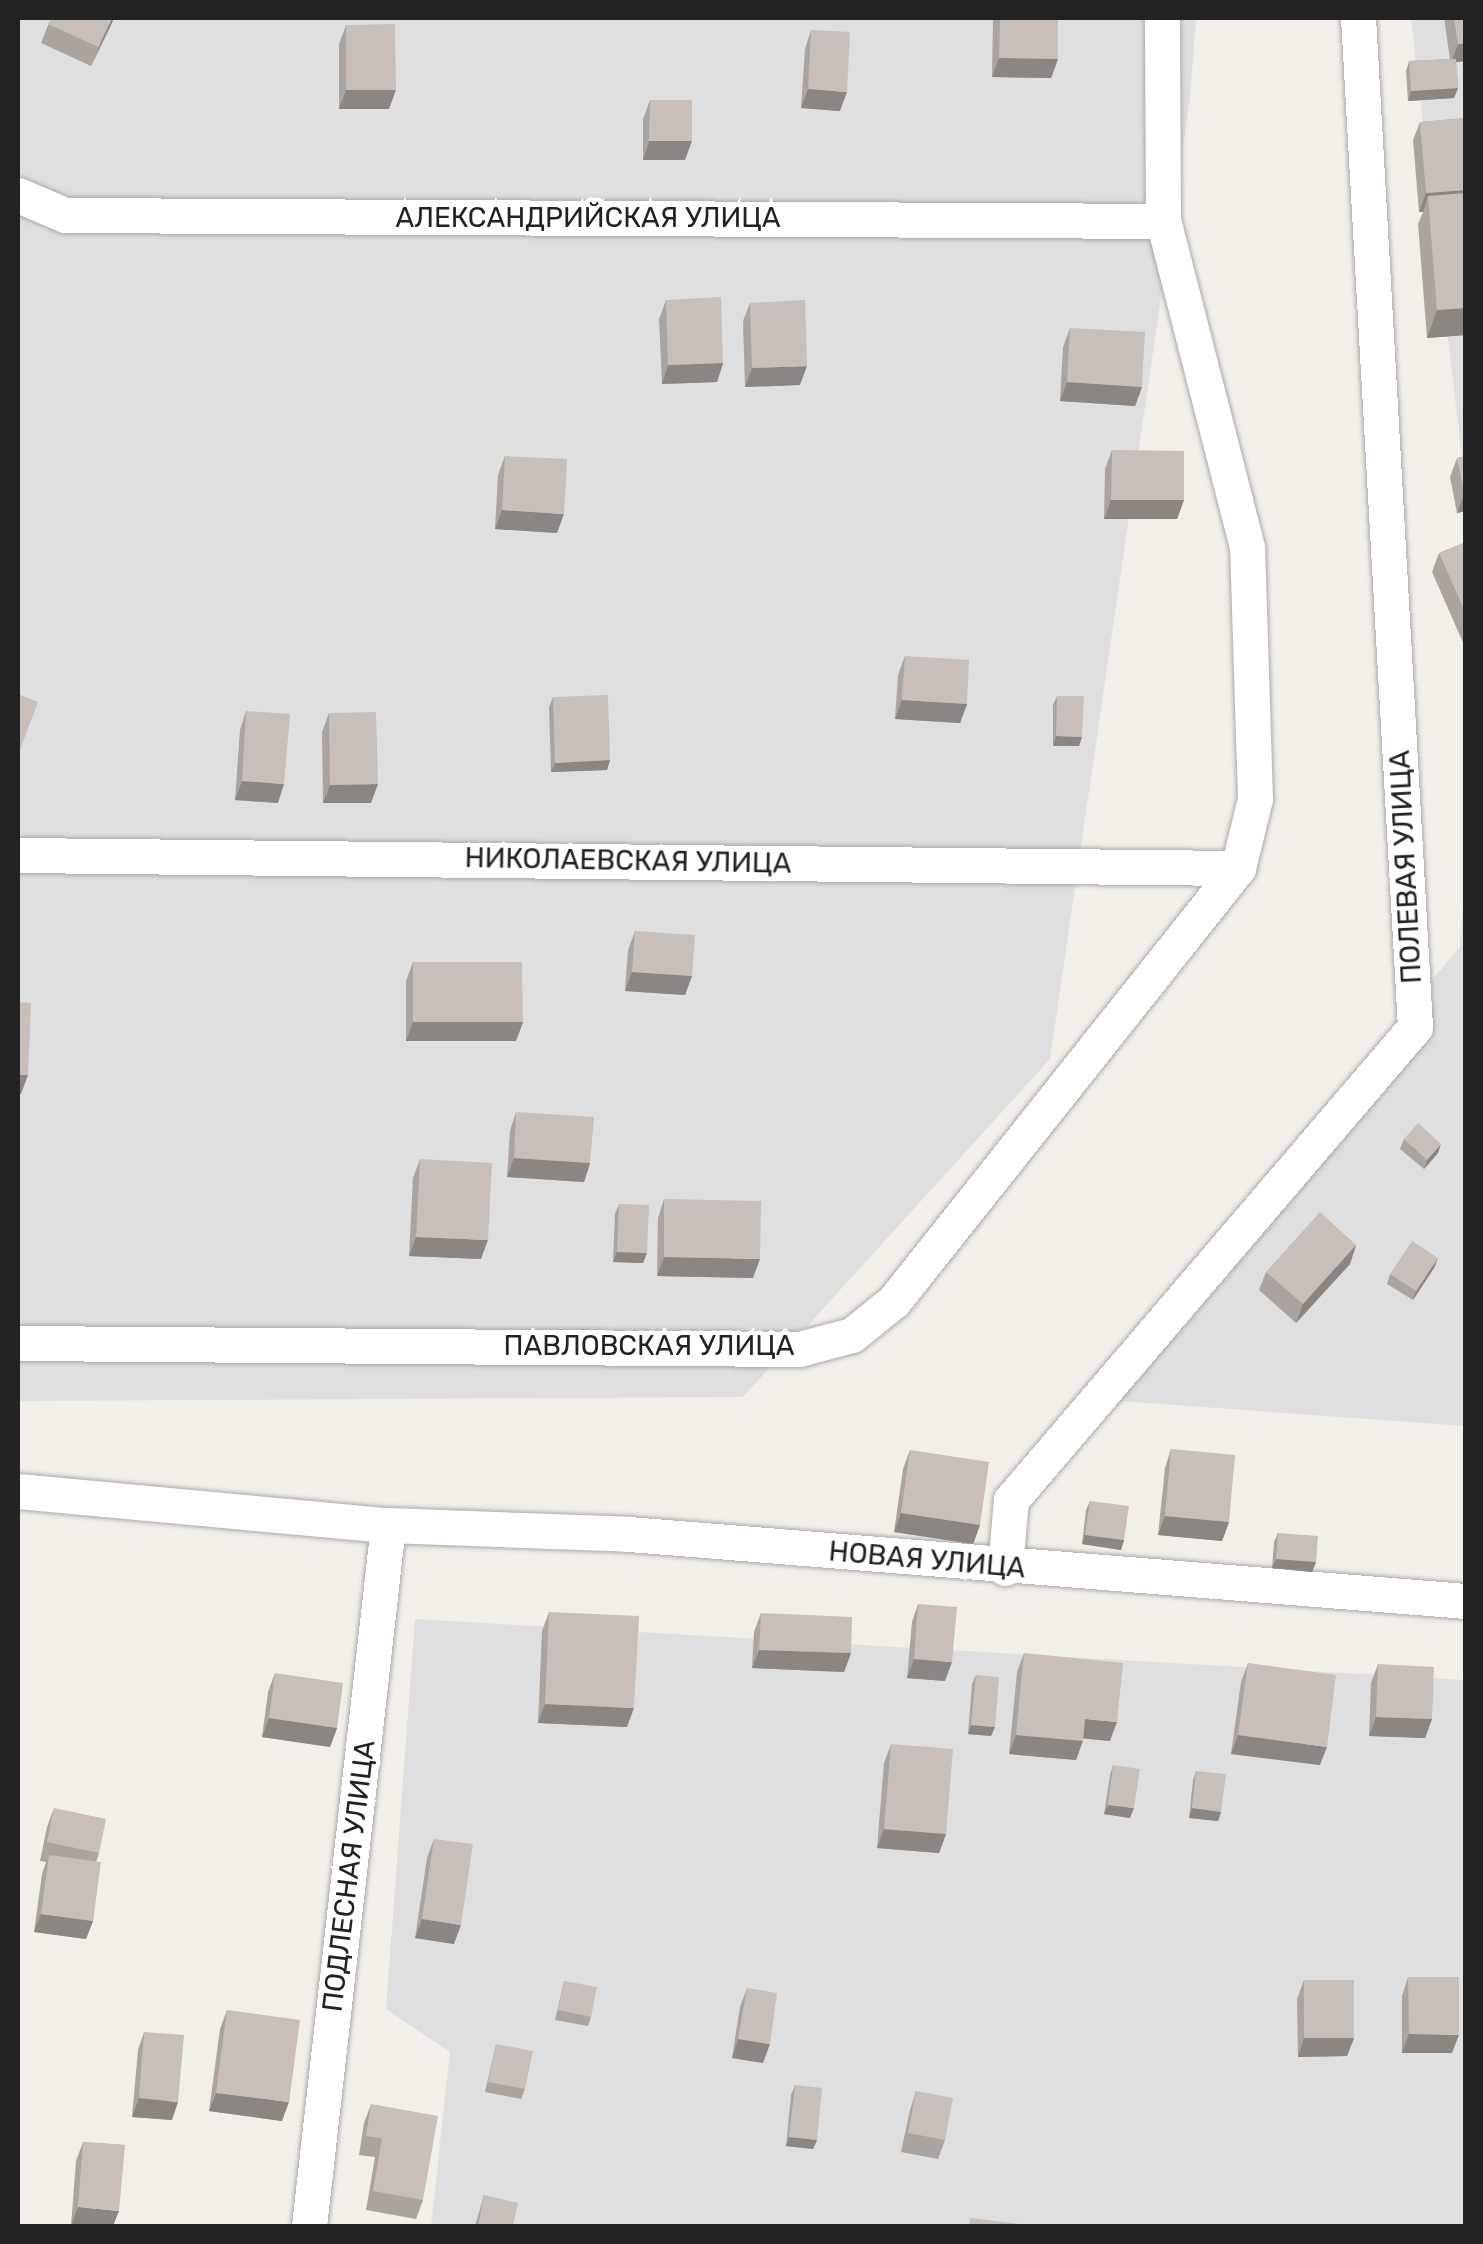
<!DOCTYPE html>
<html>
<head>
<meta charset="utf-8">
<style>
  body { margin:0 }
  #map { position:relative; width:1483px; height:2244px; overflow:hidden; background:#f2efe9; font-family:Rubik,sans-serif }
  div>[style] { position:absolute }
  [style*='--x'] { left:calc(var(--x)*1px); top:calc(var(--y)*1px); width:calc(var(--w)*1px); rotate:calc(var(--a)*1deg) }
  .residential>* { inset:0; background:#e0dfdf }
  .roads { filter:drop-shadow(0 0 2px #a9a9a9) drop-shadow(0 0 2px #a9a9a9) }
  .minor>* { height:35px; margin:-17.5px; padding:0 17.5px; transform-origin:17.5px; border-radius:17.5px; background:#fff }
  .wall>* { inset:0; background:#aba49e }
  .shaded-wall>* { inset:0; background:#8b8681 }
  .building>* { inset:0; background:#c7bfb8 }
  span { translate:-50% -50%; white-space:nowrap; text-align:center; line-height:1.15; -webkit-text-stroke:9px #fff; paint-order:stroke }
  .street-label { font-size:28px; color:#222 }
  .frame { position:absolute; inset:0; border:20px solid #222; pointer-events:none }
</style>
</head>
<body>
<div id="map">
  <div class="residential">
    <div style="clip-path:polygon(18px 18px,1196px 18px,1190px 98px,1050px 1059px,743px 1397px,18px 1401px)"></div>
    <div style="clip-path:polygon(1411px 18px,1465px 18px,1465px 484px)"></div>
    <div style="clip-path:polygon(1465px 875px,1465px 1426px,1078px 1398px,1460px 947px)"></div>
    <div style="clip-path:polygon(415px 1619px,1465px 1680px,1465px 2226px,431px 2226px,450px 2052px,386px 2009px)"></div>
  </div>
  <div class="roads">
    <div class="minor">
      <div style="--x:18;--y:195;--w:51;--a:23.1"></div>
      <div style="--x:65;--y:215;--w:1098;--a:0.31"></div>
      <div style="--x:18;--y:855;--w:1220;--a:0.61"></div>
      <div style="--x:18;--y:1343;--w:781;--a:0.44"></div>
      <div style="--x:799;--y:1349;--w:55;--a:-14.8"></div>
      <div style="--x:852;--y:1335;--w:54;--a:-39"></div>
      <div style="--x:894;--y:1301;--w:553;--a:-51.53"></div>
      <div style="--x:1238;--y:868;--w:71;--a:-76.2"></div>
      <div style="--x:1255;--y:799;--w:252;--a:-91.8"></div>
      <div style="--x:1247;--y:547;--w:337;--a:-104.4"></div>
      <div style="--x:1163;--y:221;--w:203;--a:-90.3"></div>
      <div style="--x:18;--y:1491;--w:372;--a:5.3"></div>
      <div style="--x:388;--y:1525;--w:241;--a:2.1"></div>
      <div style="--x:629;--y:1534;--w:840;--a:4.58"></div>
      <div style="--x:1005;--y:1568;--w:68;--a:-85"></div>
      <div style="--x:1011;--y:1500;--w:622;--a:-49.5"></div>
      <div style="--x:1415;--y:1027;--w:1011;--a:-93.23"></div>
      <div style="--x:309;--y:2226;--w:705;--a:-83.57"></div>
    </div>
  </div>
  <div class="wall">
    <div style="clip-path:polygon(51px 18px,111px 25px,91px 66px,41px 43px)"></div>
    <div style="clip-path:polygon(993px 18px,1058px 18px,1058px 59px,1051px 78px,992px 77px)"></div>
    <div style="clip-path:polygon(1444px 18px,1466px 18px,1456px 63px,1458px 88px,1454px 98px,1408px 101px,1406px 71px,1409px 61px,1450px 59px)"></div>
    <div style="clip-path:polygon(346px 25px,389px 109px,339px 109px,339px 44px)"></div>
    <div style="clip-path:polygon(811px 30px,840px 111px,801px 108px,805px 49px)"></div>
    <div style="clip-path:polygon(650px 100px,685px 160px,643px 160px,643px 119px)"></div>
    <div style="clip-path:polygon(1466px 118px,1466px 335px,1427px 338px,1418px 224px,1423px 212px,1419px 212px,1413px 140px,1420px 122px)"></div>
    <div style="clip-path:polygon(666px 300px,723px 363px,717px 382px,662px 384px,659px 319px)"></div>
    <div style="clip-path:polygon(750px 303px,800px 385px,745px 387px,743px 321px)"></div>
    <div style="clip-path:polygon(1070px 328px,1142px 387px,1135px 406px,1060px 401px,1063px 347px)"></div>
    <div style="clip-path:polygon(1112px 450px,1184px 500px,1177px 519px,1104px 519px,1105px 469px)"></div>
    <div style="clip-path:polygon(505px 456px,557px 533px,495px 529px,498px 475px)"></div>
    <div style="clip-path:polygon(1466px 456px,1466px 511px,1457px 513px,1450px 477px,1457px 458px)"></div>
    <div style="clip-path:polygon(1466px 542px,1466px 647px,1465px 647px,1432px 572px,1439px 553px)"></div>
    <div style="clip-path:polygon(905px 656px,967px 704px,960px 723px,895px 719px,898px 675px)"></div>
    <div style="clip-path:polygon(1057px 696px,1082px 737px,1079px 746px,1053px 746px,1053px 705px)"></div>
    <div style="clip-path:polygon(553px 697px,610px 760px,607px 770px,551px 772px,549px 707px)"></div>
    <div style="clip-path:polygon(246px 711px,278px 803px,235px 800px,240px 730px)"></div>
    <div style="clip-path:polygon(329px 713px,371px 803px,323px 803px,322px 732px)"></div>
    <div style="clip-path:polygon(635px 931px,692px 976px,685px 995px,625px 991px,628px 950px)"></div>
    <div style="clip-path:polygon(413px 962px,523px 1022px,516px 1041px,406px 1041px,406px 981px)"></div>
    <div style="clip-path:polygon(516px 1112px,590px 1163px,584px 1182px,507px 1177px,510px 1131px)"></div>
    <div style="clip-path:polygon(1404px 1139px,1438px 1153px,1424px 1169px,1400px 1149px)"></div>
    <div style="clip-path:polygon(420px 1159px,481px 1259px,409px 1256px,413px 1178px)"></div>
    <div style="clip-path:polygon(664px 1199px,753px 1278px,657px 1276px,658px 1218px)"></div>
    <div style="clip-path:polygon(619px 1204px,647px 1253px,643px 1263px,613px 1262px,615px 1214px)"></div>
    <div style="clip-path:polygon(1356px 1245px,1350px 1264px,1296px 1323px,1259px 1290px,1266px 1272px)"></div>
    <div style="clip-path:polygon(1438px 1258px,1434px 1268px,1413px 1300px,1387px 1284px,1390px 1274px)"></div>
    <div style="clip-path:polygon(1171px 1449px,1229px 1522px,1222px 1541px,1158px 1535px,1165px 1468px)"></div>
    <div style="clip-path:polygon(910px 1450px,980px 1525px,973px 1544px,894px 1532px,903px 1469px)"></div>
    <div style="clip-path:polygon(1090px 1501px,1124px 1540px,1121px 1550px,1082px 1544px,1086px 1510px)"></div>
    <div style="clip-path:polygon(1278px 1533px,1316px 1562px,1312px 1572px,1272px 1568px,1274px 1542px)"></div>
    <div style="clip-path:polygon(918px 1604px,945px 1681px,907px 1678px,912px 1622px)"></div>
    <div style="clip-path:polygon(549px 1612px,627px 1727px,538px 1723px,542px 1631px)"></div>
    <div style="clip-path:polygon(761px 1613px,851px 1653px,844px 1672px,752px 1668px,754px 1632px)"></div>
    <div style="clip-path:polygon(1024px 1653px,1110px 1741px,1083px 1738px,1076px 1760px,1009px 1754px,1017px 1672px)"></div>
    <div style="clip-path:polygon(1248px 1663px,1320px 1765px,1231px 1754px,1241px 1682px)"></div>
    <div style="clip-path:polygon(1378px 1664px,1432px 1719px,1425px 1738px,1369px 1736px,1371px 1683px)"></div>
    <div style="clip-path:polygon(275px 1673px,337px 1728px,330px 1747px,262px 1737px,268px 1692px)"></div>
    <div style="clip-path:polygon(976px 1675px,995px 1727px,991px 1736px,968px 1734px,972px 1684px)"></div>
    <div style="clip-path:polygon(891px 1744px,946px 1834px,939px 1853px,877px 1848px,884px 1763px)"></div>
    <div style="clip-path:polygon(1113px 1765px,1130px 1818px,1104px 1814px,1110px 1775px)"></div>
    <div style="clip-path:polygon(1196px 1771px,1221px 1812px,1218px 1821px,1189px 1818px,1193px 1780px)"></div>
    <div style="clip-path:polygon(54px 1808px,99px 1853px,96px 1862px,93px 1921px,86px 1939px,34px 1932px,42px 1874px,46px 1862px,40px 1861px,47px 1827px)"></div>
    <div style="clip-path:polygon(434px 1839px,454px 1944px,415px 1938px,427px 1858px)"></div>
    <div style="clip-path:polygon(1408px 1977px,1452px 2053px,1402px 2053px,1402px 1996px)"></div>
    <div style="clip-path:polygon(1304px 1980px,1354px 2038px,1347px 2056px,1298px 2057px,1297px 1999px)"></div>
    <div style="clip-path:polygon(564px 1981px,591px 2017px,588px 2026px,555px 2020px)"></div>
    <div style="clip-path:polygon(747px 1988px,763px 2063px,732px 2058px,740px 2007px)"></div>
    <div style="clip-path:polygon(227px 2010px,282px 2121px,209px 2111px,220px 2029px)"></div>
    <div style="clip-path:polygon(144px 2032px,172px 2120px,132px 2117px,138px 2050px)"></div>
    <div style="clip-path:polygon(496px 2044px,525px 2089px,521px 2099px,485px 2092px)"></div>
    <div style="clip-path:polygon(795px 2085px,817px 2140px,813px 2149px,786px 2146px,791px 2095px)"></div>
    <div style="clip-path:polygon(916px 2091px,945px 2140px,938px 2159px,901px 2152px,910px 2110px)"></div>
    <div style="clip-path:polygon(371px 2104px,423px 2200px,416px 2219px,366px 2210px,375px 2157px,359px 2155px,364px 2123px)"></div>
    <div style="clip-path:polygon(83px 2142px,125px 2145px,71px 2226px,76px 2161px)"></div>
    <div style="clip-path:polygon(484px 2195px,513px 2226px,475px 2226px)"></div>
  </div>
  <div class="shaded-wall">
    <div style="clip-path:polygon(112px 18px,114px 18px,111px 25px,91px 66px)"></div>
    <div style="clip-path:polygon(1466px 43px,1466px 61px,1451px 63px,1458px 44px)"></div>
    <div style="clip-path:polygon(999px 58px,1058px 59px,1051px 78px,992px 77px)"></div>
    <div style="clip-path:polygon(1458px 88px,1454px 98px,1408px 101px,1411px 91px)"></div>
    <div style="clip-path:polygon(808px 89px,847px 92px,840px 111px,801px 108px)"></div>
    <div style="clip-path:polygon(346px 90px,396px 90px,389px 109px,339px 109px)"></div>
    <div style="clip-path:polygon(649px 141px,692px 141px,685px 160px,643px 160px)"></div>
    <div style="clip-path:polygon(1466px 190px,1466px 208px,1428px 196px,1423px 212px,1419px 212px,1426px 193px)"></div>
    <div style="clip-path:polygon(1466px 308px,1466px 335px,1427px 338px,1437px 310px)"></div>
    <div style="clip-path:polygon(723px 363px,717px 382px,662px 384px,668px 365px)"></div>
    <div style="clip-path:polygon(807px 366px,800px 385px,745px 387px,752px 368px)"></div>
    <div style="clip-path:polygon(1067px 382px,1142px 387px,1135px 406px,1060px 401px)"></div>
    <div style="clip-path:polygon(1464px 494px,1466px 494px,1466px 511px,1457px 513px)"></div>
    <div style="clip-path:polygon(1111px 500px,1184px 500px,1177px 519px,1104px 519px)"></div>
    <div style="clip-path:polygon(502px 510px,564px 514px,557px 533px,495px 529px)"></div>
    <div style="clip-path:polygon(902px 700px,967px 704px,960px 723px,895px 719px)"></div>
    <div style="clip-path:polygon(1056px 736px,1082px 737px,1079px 746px,1053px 746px)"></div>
    <div style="clip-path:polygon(610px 760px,607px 770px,551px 772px,555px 763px)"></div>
    <div style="clip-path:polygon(242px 781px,284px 784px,278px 803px,235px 800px)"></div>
    <div style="clip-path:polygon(378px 784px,371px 803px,323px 803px,330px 785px)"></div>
    <div style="clip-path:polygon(632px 972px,692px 976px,685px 995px,625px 991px)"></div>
    <div style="clip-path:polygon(413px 1022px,523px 1022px,516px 1041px,406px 1041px)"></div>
    <div style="clip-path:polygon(18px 1075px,28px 1075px,21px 1094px,18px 1094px)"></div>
    <div style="clip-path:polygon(1441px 1144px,1438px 1153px,1424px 1169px,1427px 1160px)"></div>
    <div style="clip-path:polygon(514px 1158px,590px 1163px,584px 1182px,507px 1177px)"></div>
    <div style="clip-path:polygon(416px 1237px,488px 1240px,481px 1259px,409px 1256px)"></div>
    <div style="clip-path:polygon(1356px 1245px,1350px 1264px,1296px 1323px,1303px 1304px)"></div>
    <div style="clip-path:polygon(617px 1252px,647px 1253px,643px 1263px,613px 1262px)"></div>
    <div style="clip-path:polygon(664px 1257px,760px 1259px,753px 1278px,657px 1276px)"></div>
    <div style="clip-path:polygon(1438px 1258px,1434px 1268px,1413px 1300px,1416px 1291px)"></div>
    <div style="clip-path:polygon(901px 1513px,980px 1525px,973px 1544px,894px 1532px)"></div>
    <div style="clip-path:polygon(1165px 1516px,1229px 1522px,1222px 1541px,1158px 1535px)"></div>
    <div style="clip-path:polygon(1085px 1535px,1124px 1540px,1121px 1550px,1082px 1544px)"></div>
    <div style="clip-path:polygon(1276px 1559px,1316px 1562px,1312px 1572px,1272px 1568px)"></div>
    <div style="clip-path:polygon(759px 1650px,851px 1653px,844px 1672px,752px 1668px)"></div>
    <div style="clip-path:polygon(914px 1659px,952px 1662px,945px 1681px,907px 1678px)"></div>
    <div style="clip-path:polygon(545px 1704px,634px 1708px,627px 1727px,538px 1723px)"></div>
    <div style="clip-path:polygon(1376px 1717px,1432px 1719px,1425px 1738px,1369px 1736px)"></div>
    <div style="clip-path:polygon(269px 1718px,337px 1728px,330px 1747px,262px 1737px)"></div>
    <div style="clip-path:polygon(1085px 1719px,1117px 1722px,1110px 1741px,1078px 1738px)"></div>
    <div style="clip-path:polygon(971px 1725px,995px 1727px,991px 1736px,968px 1734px)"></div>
    <div style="clip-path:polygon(1016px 1735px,1083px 1741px,1076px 1760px,1009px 1754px)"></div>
    <div style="clip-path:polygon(1238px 1735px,1327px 1747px,1320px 1765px,1231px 1754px)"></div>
    <div style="clip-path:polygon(1108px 1805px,1134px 1808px,1130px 1818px,1104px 1814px)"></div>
    <div style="clip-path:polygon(1192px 1808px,1221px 1812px,1218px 1821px,1189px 1818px)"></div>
    <div style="clip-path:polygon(884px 1829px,946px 1834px,939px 1853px,877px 1848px)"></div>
    <div style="clip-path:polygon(41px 1914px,93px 1921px,86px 1939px,34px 1932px)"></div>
    <div style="clip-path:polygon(422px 1919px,461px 1925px,454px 1944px,415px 1938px)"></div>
    <div style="clip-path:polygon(1409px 2034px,1459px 2035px,1452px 2053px,1402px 2053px)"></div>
    <div style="clip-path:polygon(1304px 2038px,1354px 2038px,1347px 2056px,1298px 2057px)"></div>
    <div style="clip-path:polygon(738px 2039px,770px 2044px,763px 2063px,732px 2058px)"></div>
    <div style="clip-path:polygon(216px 2093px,289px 2102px,282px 2121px,209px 2111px)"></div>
    <div style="clip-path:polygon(139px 2098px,178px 2102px,172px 2120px,132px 2117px)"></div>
    <div style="clip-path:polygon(789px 2137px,817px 2140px,813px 2149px,786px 2146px)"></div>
    <div style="clip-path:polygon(78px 2207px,119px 2211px,113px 2226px,71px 2226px)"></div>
  </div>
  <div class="building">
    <div style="clip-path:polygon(51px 18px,112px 18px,98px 47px,48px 24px)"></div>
    <div style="clip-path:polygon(1000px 18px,1058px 18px,1058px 59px,999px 58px)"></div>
    <div style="clip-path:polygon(1454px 18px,1466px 18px,1466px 43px,1458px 44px)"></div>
    <div style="clip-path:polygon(395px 24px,396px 90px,346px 90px,346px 25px)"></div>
    <div style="clip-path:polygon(811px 30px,850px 32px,847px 92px,808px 89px)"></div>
    <div style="clip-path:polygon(1456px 59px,1458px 88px,1411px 91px,1409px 61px)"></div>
    <div style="clip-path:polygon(650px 100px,692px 100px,692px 141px,649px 141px)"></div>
    <div style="clip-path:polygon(1466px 118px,1466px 190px,1426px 193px,1420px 122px)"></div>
    <div style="clip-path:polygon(1466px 193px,1466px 308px,1437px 310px,1428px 196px)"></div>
    <div style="clip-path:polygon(721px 297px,723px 363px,668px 365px,666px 300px)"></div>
    <div style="clip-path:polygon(805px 300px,807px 366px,752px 368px,750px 303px)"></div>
    <div style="clip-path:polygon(1070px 328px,1145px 332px,1142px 387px,1067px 382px)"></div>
    <div style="clip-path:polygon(1112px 450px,1184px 451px,1184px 500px,1111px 500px)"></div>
    <div style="clip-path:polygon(505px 456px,567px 459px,564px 514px,502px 510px)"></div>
    <div style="clip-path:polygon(1466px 456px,1466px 494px,1464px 494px,1457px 458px)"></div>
    <div style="clip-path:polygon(1466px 542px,1466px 614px,1439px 553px)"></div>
    <div style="clip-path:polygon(905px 656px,969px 660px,967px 704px,902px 700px)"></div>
    <div style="clip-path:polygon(18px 694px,38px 702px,18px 755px)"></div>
    <div style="clip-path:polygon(608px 695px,610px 760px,555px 763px,553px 697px)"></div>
    <div style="clip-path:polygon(1057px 696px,1084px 696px,1082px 737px,1056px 736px)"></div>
    <div style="clip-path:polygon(246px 711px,290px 714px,284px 784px,242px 781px)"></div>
    <div style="clip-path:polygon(376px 712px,378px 784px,330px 785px,329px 713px)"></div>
    <div style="clip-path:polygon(635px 931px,695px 935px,692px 976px,632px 972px)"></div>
    <div style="clip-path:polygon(413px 962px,522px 962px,523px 1022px,413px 1022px)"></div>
    <div style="clip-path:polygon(18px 1002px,31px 1003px,28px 1075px,18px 1075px)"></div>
    <div style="clip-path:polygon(516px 1112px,594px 1117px,590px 1163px,514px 1158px)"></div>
    <div style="clip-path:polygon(1418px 1123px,1441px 1144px,1427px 1160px,1404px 1139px)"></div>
    <div style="clip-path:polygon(420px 1159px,492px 1163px,488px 1240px,416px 1237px)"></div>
    <div style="clip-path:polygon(664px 1199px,761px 1201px,760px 1259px,664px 1257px)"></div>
    <div style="clip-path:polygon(619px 1204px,649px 1205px,647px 1253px,617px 1252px)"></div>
    <div style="clip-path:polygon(1320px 1212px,1356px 1245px,1303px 1304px,1266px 1272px)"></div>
    <div style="clip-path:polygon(1412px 1241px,1438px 1258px,1416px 1291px,1390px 1274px)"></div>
    <div style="clip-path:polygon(1171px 1449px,1235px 1455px,1229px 1522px,1165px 1516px)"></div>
    <div style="clip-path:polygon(910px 1450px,989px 1462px,980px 1525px,901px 1513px)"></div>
    <div style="clip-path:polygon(1090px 1501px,1129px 1506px,1124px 1540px,1085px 1535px)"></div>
    <div style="clip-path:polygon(1278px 1533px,1318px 1536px,1316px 1562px,1276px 1559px)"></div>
    <div style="clip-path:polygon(918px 1604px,957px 1607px,952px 1662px,914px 1659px)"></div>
    <div style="clip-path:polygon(549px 1612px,639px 1616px,634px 1708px,545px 1704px)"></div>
    <div style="clip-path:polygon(761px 1613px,852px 1617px,851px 1653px,759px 1650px)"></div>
    <div style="clip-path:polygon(1024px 1653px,1123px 1663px,1117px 1722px,1085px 1719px,1083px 1741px,1016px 1735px)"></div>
    <div style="clip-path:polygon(1248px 1663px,1336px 1675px,1327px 1747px,1238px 1735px)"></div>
    <div style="clip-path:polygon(1378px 1664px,1434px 1667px,1432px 1719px,1376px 1717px)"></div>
    <div style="clip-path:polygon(275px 1673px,343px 1683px,337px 1728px,269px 1718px)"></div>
    <div style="clip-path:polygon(976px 1675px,999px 1677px,995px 1727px,971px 1725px)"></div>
    <div style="clip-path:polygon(891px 1744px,953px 1749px,946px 1834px,884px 1829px)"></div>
    <div style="clip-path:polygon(1113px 1765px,1140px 1769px,1134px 1808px,1108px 1805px)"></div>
    <div style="clip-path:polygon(1196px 1771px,1226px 1774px,1221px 1812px,1192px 1808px)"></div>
    <div style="clip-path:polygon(54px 1808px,106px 1819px,99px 1853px,47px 1842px)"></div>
    <div style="clip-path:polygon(434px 1839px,473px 1844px,461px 1925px,422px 1919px)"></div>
    <div style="clip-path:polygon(49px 1855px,101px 1862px,93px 1921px,41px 1914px)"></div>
    <div style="clip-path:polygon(1408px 1977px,1459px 1977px,1459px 2035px,1409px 2034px)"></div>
    <div style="clip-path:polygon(1304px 1980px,1354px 1980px,1354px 2038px,1304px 2038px)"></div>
    <div style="clip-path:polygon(564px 1981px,597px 1987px,591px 2017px,558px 2010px)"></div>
    <div style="clip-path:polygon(747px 1988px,777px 1993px,770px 2044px,738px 2039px)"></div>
    <div style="clip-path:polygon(227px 2010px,300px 2020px,289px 2102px,216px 2093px)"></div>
    <div style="clip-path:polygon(144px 2032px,184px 2035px,178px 2102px,139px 2098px)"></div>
    <div style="clip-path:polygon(496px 2044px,533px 2051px,525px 2089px,488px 2082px)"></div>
    <div style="clip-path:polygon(795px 2085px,822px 2088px,817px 2140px,789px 2137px)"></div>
    <div style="clip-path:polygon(916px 2091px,953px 2098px,945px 2140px,908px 2133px)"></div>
    <div style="clip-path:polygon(371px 2104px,438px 2116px,423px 2200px,373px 2191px,382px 2138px,366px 2136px)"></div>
    <div style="clip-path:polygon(83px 2142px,125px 2145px,119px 2211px,78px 2207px)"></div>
    <div style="clip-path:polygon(484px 2195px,518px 2203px,513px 2226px,478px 2226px)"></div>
    <div style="clip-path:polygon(970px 2218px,1029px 2225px,1029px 2226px,969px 2226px)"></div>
  </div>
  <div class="street-label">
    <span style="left:588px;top:218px">АЛЕКСАНДРИЙСКАЯ УЛИЦА</span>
    <span style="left:628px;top:861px;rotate:1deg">НИКОЛАЕВСКАЯ УЛИЦА</span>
    <span style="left:1406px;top:867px;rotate:-93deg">ПОЛЕВАЯ УЛИЦА</span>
    <span style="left:649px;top:1346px">ПАВЛОВСКАЯ УЛИЦА</span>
    <span style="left:927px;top:1560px;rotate:5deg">НОВАЯ УЛИЦА</span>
    <span style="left:349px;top:1876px;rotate:-83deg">ПОДЛЕСНАЯ УЛИЦА</span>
  </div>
  <div class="frame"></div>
</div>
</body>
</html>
